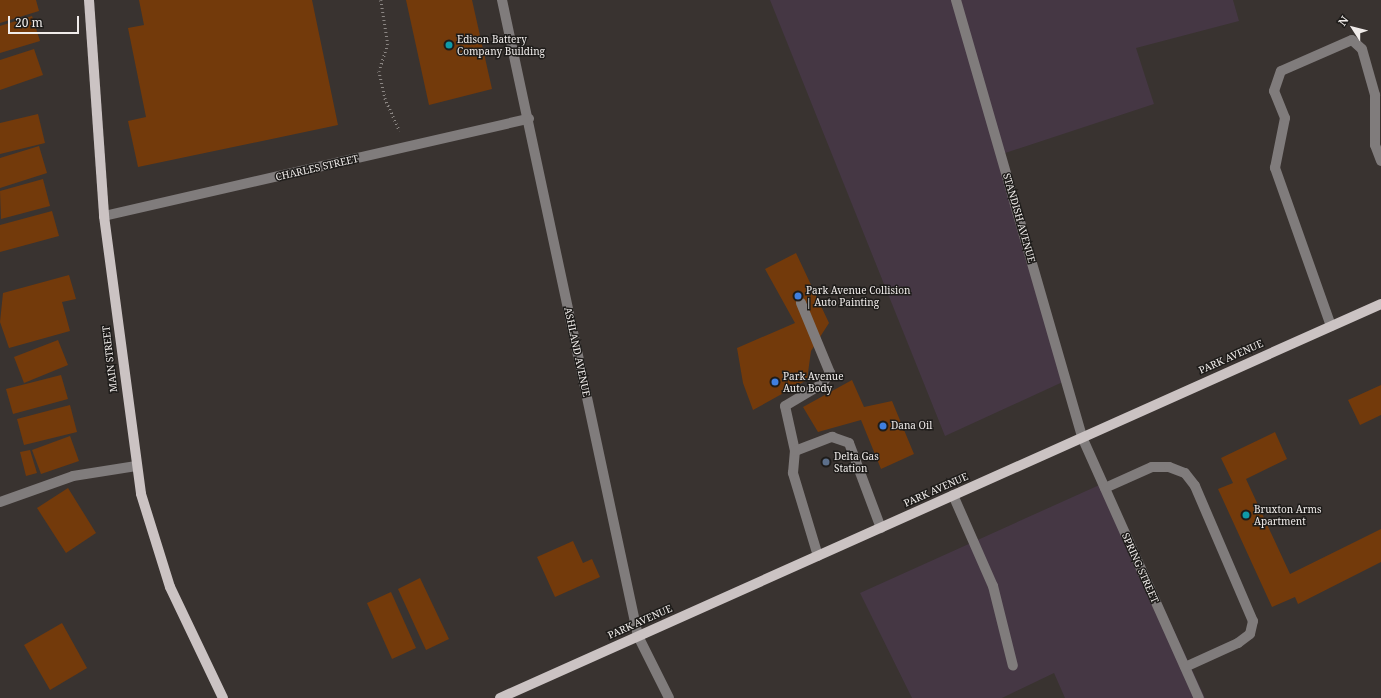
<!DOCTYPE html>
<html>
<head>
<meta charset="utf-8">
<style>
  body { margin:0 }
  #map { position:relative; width:1381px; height:698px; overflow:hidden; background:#393330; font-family:"Noto Serif",serif }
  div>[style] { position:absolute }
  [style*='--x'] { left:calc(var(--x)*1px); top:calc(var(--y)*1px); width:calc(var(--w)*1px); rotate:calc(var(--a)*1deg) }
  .industrial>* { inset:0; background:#453744 }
  .building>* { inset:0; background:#733a0b }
  .path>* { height:2.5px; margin-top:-1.25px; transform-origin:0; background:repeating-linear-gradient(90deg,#8b8683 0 1px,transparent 0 4px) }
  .minor>* { height:10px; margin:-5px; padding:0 5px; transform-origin:5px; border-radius:5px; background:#807c7c }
  .major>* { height:10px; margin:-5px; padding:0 5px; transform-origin:5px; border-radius:5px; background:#cbc3c3 }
  .dots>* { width:11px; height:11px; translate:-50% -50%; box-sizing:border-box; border:2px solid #1e1c1a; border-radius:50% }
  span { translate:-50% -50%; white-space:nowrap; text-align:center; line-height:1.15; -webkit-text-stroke:3px #1e1c1a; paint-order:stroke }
  .poi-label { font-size:10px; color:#f0ecea }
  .left { translate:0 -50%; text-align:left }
  .street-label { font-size:10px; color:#f0ecea }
  .north { position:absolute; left:1333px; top:8px; width:40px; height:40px; -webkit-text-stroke:3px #1e1c1a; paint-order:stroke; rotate:306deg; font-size:11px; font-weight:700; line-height:16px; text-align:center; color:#f0ecea }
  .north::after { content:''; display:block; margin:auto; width:14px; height:18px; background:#f0ecea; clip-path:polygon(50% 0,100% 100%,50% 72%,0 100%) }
  .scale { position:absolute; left:8px; top:16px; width:71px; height:18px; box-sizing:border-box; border:2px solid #f0ecea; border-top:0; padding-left:5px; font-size:12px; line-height:14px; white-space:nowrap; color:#f0ecea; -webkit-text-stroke:3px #1e1c1a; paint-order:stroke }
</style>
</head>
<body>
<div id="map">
  <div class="industrial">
    <div style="clip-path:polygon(770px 0,1233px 0,1239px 21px,1136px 48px,1154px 104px,999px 155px,1067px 380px,945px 436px)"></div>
    <div style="clip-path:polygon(1106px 482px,1205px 698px,1065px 698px,1054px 673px,1002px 698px,912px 698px,860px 593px)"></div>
  </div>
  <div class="building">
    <div style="clip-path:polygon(0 0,36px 0,39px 11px,0 23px)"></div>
    <div style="clip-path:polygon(139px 0,312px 0,338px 125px,138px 167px,128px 121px,146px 117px,128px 28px,144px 25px)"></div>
    <div style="clip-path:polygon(406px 0,472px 0,492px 89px,429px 105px)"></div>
    <div style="clip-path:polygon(32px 16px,40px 41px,0 53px,0 26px)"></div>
    <div style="clip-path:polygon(34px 49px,43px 75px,0 90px,0 60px)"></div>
    <div style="clip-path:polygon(38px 114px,45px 143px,0 154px,0 123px)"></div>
    <div style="clip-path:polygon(39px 146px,47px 173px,0 188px,0 158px)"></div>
    <div style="clip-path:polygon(43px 179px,50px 206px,1px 219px,0 191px)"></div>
    <div style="clip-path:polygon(52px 211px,59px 236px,0 252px,0 225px)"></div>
    <div style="clip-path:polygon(796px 253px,829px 323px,811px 351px,807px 380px,753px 410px,743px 383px,737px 348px,795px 323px,765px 269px)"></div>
    <div style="clip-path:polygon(69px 275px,76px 299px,62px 302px,70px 331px,9px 348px,0 322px,3px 293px)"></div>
    <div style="clip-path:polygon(58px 340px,68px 365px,24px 383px,14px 357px)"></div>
    <div style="clip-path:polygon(61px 375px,68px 399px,13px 414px,6px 389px)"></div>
    <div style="clip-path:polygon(852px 380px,864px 407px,892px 401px,914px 454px,881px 469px,861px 420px,818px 432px,803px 407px)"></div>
    <div style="clip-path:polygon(1381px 385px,1381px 415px,1360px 425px,1348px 400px)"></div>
    <div style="clip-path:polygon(70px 405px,77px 432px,24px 445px,17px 419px)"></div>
    <div style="clip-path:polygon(1275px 432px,1287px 459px,1246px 479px,1290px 574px,1381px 529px,1381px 562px,1298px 604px,1295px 597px,1272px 607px,1218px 489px,1233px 483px,1221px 458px)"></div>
    <div style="clip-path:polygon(70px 436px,79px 461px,41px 474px,32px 450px)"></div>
    <div style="clip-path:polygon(30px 450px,37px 473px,26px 476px,20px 452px)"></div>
    <div style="clip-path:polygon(68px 488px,96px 533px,66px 553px,37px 508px)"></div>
    <div style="clip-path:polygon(573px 541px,583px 563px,592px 559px,600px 577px,555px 597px,537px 557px)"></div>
    <div style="clip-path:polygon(420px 578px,449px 639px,426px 650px,398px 589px)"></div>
    <div style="clip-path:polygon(391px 592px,416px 648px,392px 659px,367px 603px)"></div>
    <div style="clip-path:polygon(62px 623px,87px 668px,50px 690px,24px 645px)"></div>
  </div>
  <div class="path">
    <div style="--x:381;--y:0;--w:45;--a:81"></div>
    <div style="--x:388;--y:44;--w:28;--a:108"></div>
    <div style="--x:379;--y:71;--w:28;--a:77"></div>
    <div style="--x:385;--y:98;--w:36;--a:66"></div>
  </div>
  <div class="minor">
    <div style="--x:502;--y:0;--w:650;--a:77.93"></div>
    <div style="--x:638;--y:636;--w:69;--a:63.4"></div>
    <div style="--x:956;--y:0;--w:455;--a:73.9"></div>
    <div style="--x:1082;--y:437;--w:286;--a:65.9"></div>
    <div style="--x:104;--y:216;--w:436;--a:-12.9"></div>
    <div style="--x:1331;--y:326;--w:168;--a:-109.5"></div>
    <div style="--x:1275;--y:168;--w:51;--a:-78.7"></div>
    <div style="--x:1285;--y:118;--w:29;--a:-112"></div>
    <div style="--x:1274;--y:91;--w:21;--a:-71"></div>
    <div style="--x:1281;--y:71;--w:77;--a:-23.6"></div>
    <div style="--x:1352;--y:40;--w:13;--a:42"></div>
    <div style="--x:1362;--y:49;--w:48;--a:74.2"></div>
    <div style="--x:1375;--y:95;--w:50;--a:90"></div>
    <div style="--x:1375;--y:145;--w:17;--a:69"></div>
    <div style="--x:795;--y:451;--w:46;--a:-102.5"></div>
    <div style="--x:785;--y:406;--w:43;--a:-30.7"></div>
    <div style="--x:822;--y:384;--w:14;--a:-54"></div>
    <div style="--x:830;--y:373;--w:76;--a:-112.5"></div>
    <div style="--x:1105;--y:488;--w:51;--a:-24.1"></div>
    <div style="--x:1152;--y:467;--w:17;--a:0"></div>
    <div style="--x:1169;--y:467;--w:17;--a:21"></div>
    <div style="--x:1185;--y:473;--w:16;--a:52"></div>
    <div style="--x:1195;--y:486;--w:147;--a:66.8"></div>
    <div style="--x:1253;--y:621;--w:13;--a:103"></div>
    <div style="--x:1250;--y:634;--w:15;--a:143"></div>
    <div style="--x:1238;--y:643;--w:58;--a:155.6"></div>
    <div style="--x:953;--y:495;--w:99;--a:66.3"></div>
    <div style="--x:993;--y:586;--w:82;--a:76"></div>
    <div style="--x:0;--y:502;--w:77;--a:-19.6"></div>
    <div style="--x:73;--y:476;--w:64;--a:-9"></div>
    <div style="--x:818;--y:556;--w:87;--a:-106.8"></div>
    <div style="--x:793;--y:473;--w:22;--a:-85"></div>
    <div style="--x:795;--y:451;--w:40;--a:-21"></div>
    <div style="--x:832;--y:437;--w:18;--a:19"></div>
    <div style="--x:849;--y:443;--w:91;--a:69.4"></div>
  </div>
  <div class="major">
    <div style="--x:89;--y:0;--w:217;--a:86"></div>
    <div style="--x:104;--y:216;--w:280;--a:82.4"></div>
    <div style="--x:141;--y:494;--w:97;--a:72.7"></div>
    <div style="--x:170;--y:587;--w:123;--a:64.5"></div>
    <div style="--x:500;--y:698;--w:965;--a:-24.1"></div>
  </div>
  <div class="dots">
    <div style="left:449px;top:45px;background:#0f9aa8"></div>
    <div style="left:798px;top:296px;background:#3f7fe0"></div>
    <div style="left:775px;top:382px;background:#3f7fe0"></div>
    <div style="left:883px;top:426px;background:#3f7fe0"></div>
    <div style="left:826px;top:462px;background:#5c6f8a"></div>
    <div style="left:1246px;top:515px;background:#0f9aa8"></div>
  </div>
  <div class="poi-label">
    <span class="left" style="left:457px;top:45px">Edison Battery<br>Company Building</span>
    <span class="left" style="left:806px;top:296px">Park Avenue Collision<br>| Auto Painting</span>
    <span class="left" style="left:783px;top:382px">Park Avenue<br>Auto Body</span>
    <span class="left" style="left:891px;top:426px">Dana Oil</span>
    <span class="left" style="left:834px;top:462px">Delta Gas<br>Station</span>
    <span class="left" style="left:1254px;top:515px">Bruxton Arms<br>Apartment</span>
  </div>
  <div class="street-label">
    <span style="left:317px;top:168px;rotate:-13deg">CHARLES STREET</span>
    <span style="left:1019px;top:218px;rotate:74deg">STANDISH AVENUE</span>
    <span style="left:577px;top:352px;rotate:78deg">ASHLAND AVENUE</span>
    <span style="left:1231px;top:357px;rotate:-24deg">PARK AVENUE</span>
    <span style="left:110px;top:359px;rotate:-97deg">MAIN STREET</span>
    <span style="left:936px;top:490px;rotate:-24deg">PARK AVENUE</span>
    <span style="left:1140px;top:568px;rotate:66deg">SPRING STREET</span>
    <span style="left:640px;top:622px;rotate:-24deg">PARK AVENUE</span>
  </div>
  <div class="north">N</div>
  <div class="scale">20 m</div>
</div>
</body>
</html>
